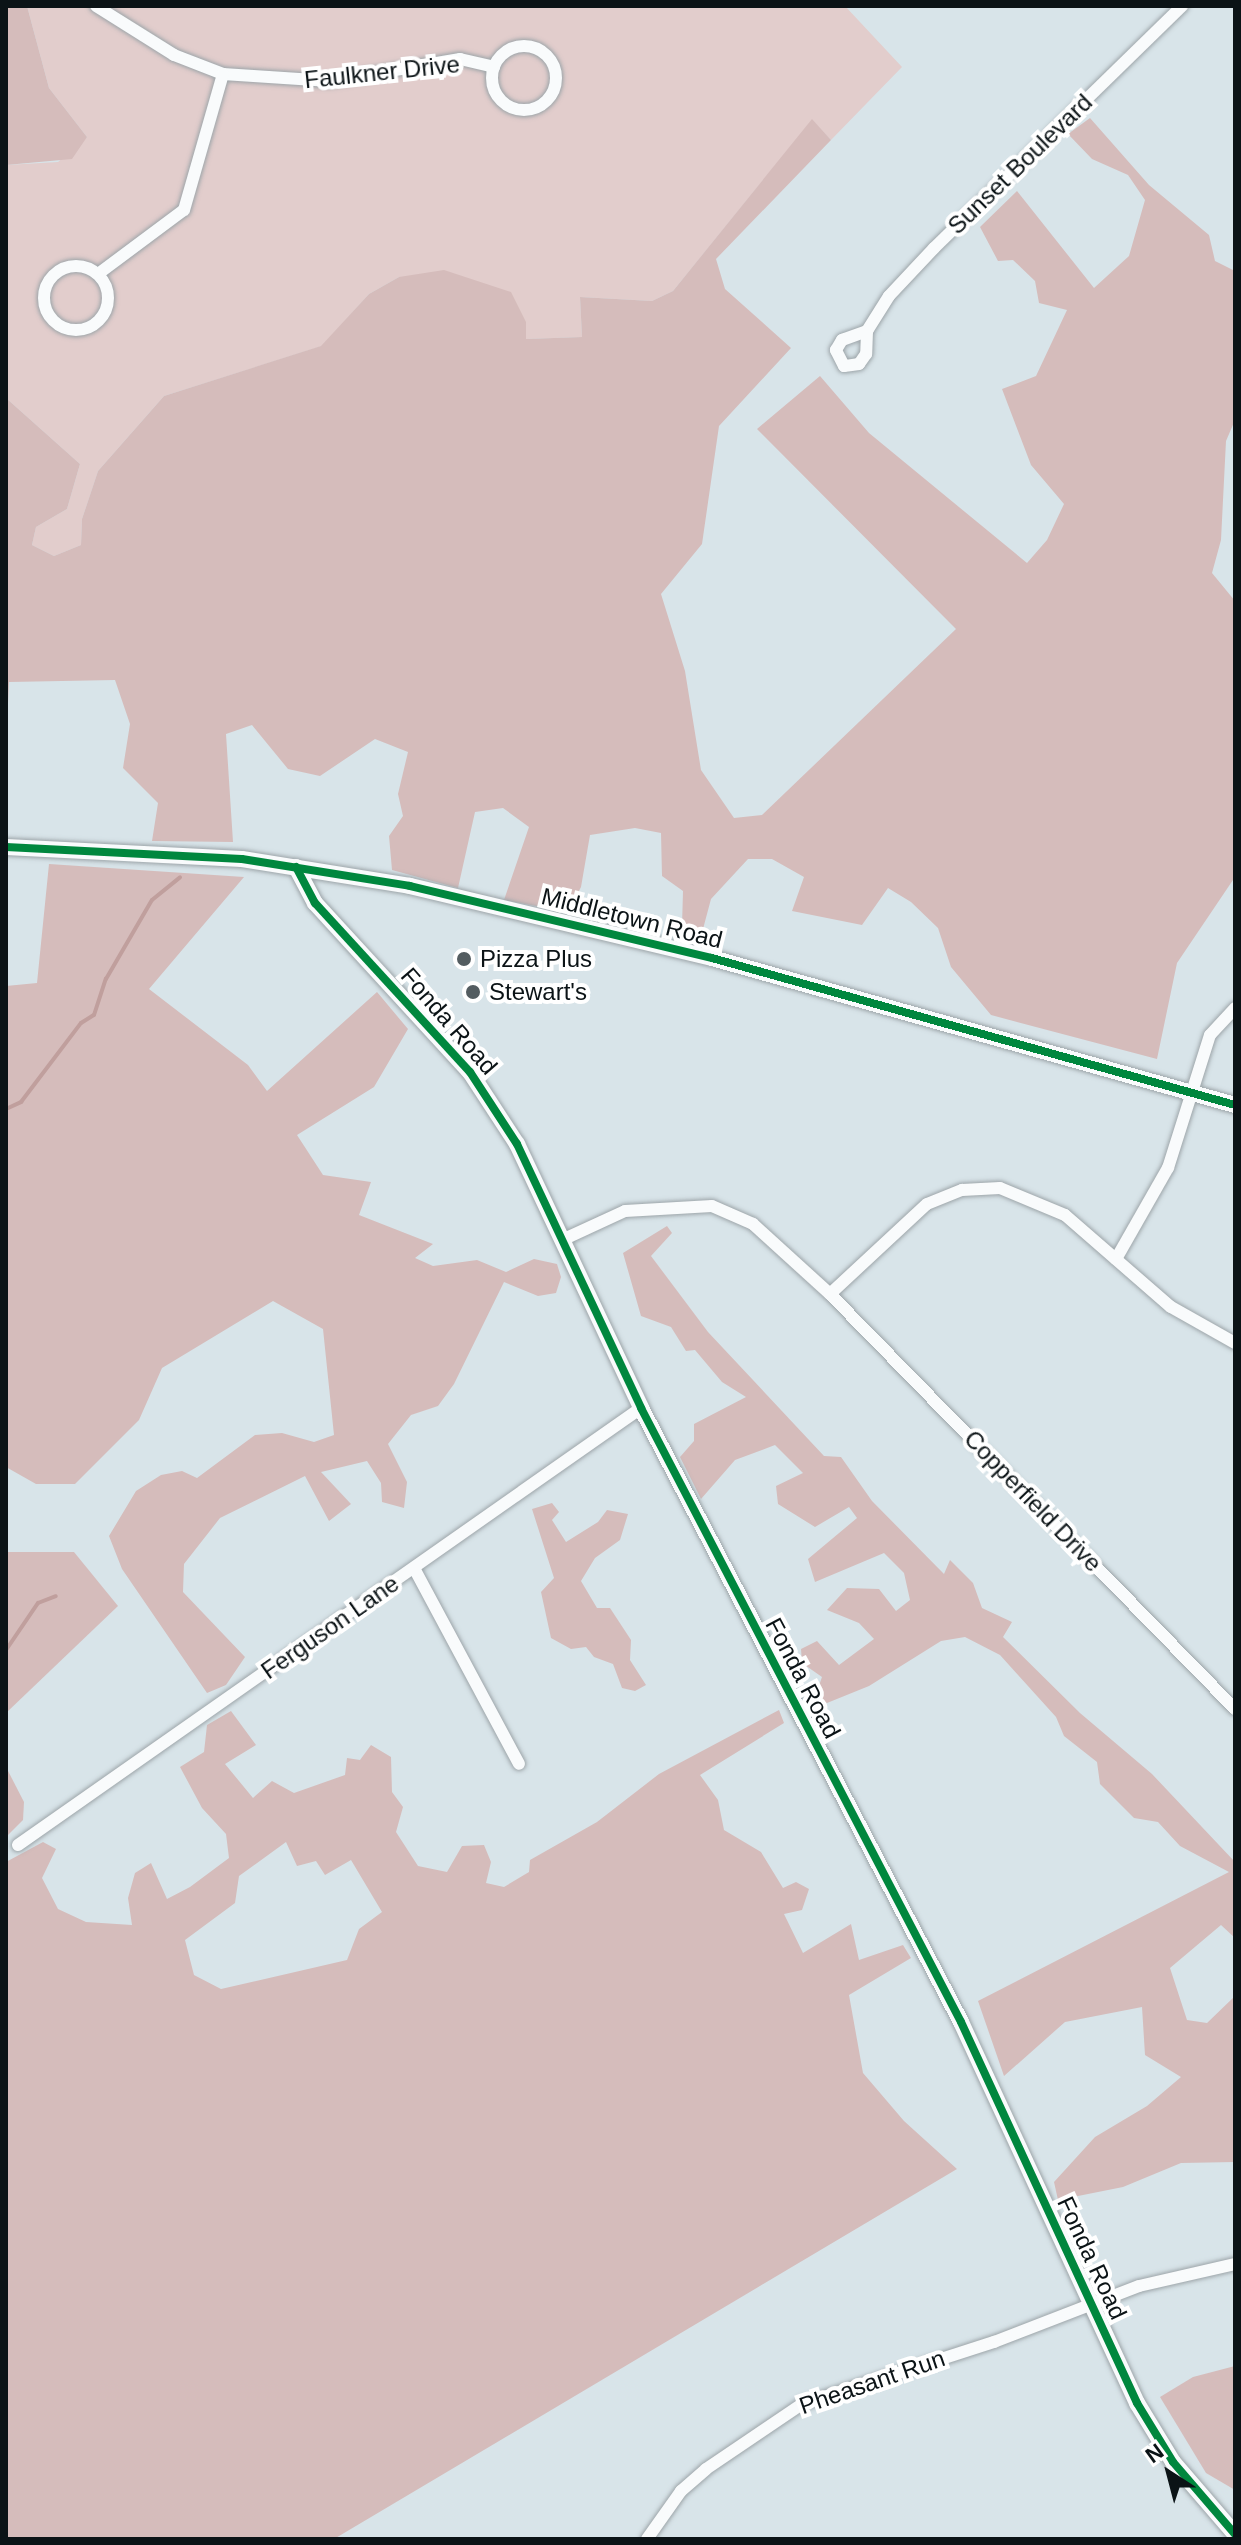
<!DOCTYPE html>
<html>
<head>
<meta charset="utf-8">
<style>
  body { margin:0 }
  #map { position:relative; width:1241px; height:2545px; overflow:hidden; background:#d8e4e9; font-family:Helvetica,sans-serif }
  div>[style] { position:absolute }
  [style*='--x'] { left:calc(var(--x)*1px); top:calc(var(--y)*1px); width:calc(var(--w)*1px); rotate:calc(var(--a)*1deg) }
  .green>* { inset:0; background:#e2cdcc }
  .forest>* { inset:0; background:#d5bcbb }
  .stream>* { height:4px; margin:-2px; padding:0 2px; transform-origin:2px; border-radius:2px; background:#c09f9d }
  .roads { filter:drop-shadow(0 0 2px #9da5a9) drop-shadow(0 0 2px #9da5a9) }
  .minor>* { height:12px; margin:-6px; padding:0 6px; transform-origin:6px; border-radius:6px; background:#f9fbfc }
  .minor>.ring { margin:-6px; padding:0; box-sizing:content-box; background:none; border:12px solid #f9fbfc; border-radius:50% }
  .tertiary>* { height:16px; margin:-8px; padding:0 8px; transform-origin:8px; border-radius:8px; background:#f9fbfc }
  .cycleway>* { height:8px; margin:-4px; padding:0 4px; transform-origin:4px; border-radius:4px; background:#00873e }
  .dots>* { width:22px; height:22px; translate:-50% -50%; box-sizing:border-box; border:4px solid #fff; border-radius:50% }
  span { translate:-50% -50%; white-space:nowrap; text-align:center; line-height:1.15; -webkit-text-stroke:8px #fff; paint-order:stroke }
  .street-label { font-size:24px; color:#0b1316 }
  .poi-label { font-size:24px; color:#0b1316 }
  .left { translate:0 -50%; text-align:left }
  .frame { position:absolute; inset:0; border:8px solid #0b1316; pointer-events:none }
  .north { position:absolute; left:1129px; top:2433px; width:80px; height:80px; -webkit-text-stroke:6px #fff; paint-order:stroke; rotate:324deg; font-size:22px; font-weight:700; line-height:32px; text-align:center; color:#0b1316 }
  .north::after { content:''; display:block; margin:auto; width:28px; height:36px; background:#0b1316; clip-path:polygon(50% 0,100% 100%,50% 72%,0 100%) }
</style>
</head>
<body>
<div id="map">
  <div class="green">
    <div style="clip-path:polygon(27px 6px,845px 6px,902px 67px,831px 140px,812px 120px,673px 291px,652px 301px,580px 297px,582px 337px,526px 339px,399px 277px,369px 294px,322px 346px,164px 396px,98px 471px,82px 519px,81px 545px,54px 556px,32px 545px,36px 527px,67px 509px,80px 464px,6px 398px,6px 165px,58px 162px,87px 137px,49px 88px)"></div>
  </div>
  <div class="forest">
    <div style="clip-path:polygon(6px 6px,27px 6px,49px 88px,87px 137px,72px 159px,6px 165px)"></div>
    <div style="clip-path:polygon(1090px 118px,1149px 185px,1209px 235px,1215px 261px,1235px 271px,1235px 420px,1226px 441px,1221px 540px,1212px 573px,1235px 601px,1235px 877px,1177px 963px,1157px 1059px,991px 1015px,951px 967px,938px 928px,911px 902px,888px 888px,862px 925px,792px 911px,804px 877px,772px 859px,748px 859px,711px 899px,703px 929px,682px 926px,683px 891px,662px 876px,661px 833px,635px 828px,590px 835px,581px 887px,568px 912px,504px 900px,529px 827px,503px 808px,475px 812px,458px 888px,392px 870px,389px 836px,403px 816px,398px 794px,408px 752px,375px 739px,320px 776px,288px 769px,252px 725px,226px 734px,233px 842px,152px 841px,158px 803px,123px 768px,130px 724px,115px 680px,9px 682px,6px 746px,6px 398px,80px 464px,67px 509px,36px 527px,32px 545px,54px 556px,81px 545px,82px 519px,98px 471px,164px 396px,321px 346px,369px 294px,399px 277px,444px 270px,511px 292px,526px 322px,526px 339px,582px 337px,580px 297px,652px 301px,673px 291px,812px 119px,831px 140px,716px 259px,725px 289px,791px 348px,719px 426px,702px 544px,661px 594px,685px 671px,701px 770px,734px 818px,762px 815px,956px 629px,757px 429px,820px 376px,869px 433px,1027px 563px,1047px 540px,1064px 504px,1031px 465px,1002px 389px,1036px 376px,1067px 310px,1039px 303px,1035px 281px,1013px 260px,998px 261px,980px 227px,1017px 191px,1094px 288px,1129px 256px,1145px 200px,1128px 175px,1092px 159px,1068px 134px)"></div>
    <div style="clip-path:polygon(49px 864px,244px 877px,149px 989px,248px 1065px,267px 1091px,377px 992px,408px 1029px,374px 1087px,297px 1135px,323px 1175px,371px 1182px,359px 1215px,433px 1244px,415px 1258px,433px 1266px,477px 1260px,506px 1272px,534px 1259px,557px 1264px,561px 1277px,556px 1293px,538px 1296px,504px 1282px,454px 1384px,438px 1406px,411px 1415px,388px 1444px,407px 1482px,404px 1508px,382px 1502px,381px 1483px,367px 1461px,321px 1472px,351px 1504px,329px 1521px,305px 1476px,220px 1518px,184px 1564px,183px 1592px,245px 1657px,226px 1685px,207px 1693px,122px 1569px,109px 1536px,136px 1491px,161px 1475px,182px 1471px,197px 1478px,255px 1435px,282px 1433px,314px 1442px,334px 1435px,323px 1329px,273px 1301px,162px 1368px,139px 1420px,75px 1484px,36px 1484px,6px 1467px,6px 986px,37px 983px)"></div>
    <div style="clip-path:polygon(667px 1226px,672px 1233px,651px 1256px,708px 1332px,824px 1456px,841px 1457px,872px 1501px,944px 1574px,950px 1560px,973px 1583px,982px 1608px,1012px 1622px,1003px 1637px,1080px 1713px,1152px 1774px,1235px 1862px,1235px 1938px,1221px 1925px,1170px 1968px,1187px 2020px,1207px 2023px,1235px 1996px,1235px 2162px,1181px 2163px,1123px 2187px,1058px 2200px,1054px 2182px,1095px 2137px,1147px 2106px,1181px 2077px,1145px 2055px,1142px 2007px,1065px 2022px,1004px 2076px,978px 2001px,1229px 1872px,1180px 1846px,1158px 1822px,1134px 1818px,1100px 1784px,1097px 1762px,1064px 1736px,1056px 1717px,1000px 1655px,965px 1637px,941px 1641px,869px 1686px,827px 1703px,815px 1697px,822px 1677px,802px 1663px,801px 1649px,817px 1641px,839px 1665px,874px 1639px,859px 1623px,827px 1610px,847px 1588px,879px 1589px,896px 1611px,910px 1600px,904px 1573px,884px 1553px,815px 1582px,808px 1559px,857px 1518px,849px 1507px,815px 1527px,778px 1504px,776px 1486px,803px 1473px,775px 1445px,735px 1460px,701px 1499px,680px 1457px,694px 1441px,694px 1424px,746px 1397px,722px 1382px,695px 1350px,686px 1351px,671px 1327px,641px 1316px,623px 1253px)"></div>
    <div style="clip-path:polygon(552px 1503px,559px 1512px,552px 1520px,566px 1542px,598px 1522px,607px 1510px,628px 1514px,620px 1540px,595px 1558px,581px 1581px,597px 1608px,610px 1608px,631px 1640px,630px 1660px,646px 1685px,635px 1691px,622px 1688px,613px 1664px,594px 1657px,586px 1647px,571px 1649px,551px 1638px,541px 1592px,554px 1578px,532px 1509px)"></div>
    <div style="clip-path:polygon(6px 1552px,74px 1552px,118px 1606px,6px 1713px)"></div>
    <div style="clip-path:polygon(evenodd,779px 1710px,784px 1723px,700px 1775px,718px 1800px,724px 1830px,761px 1852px,783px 1888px,796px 1882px,809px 1889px,802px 1910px,784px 1914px,803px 1953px,851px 1924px,859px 1960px,903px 1945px,911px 1958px,849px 1995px,863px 2073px,904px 2121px,957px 2169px,334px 2539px,6px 2539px,6px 1862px,43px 1842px,56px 1849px,42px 1878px,58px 1909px,86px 1922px,132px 1925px,128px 1898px,135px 1873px,151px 1863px,167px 1899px,190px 1887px,229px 1858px,226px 1834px,202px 1808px,180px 1767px,204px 1752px,207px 1725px,231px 1711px,256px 1745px,225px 1764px,253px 1798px,272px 1781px,294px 1793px,345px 1775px,347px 1758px,360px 1760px,371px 1745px,391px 1757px,392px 1792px,403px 1807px,396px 1832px,418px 1866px,447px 1872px,462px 1846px,484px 1845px,491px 1862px,486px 1883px,504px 1887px,529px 1872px,530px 1860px,597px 1822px,659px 1774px,779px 1710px,286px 1842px,297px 1866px,316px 1861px,325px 1875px,351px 1860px,382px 1912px,359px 1929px,347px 1960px,221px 1989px,194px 1975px,185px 1940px,235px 1903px,239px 1876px,286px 1842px)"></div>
    <div style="clip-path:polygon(6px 1767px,24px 1802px,23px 1820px,6px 1837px)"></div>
    <div style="clip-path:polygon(1235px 2366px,1235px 2490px,1206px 2473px,1160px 2397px,1193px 2377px)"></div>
  </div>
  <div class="stream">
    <div style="--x:6;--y:1109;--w:17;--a:-25"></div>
    <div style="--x:21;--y:1102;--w:99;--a:-52.8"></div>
    <div style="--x:81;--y:1023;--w:15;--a:-32"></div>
    <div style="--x:94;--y:1015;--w:38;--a:-72"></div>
    <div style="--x:106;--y:979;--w:91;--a:-59.8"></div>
    <div style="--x:152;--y:900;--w:36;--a:-39"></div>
    <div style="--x:6;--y:1650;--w:57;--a:-55.8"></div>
    <div style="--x:38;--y:1603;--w:19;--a:-21"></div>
  </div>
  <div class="roads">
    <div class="minor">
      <div style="--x:96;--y:6;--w:92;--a:32.1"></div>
      <div style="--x:174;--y:55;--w:53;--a:21.2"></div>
      <div style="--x:223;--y:74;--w:107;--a:3.7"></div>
      <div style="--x:330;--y:81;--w:132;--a:-9.6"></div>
      <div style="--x:460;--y:59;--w:35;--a:13"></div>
      <div class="ring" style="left:492px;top:46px;width:52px;height:52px"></div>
      <div class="ring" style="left:44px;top:266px;width:52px;height:52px"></div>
      <div style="--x:98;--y:274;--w:107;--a:-36.7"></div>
      <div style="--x:184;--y:210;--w:141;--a:-74"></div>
      <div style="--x:867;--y:331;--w:41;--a:-57.8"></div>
      <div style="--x:889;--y:296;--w:66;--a:-46.8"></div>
      <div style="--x:934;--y:248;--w:347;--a:-44.3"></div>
      <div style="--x:867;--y:331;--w:23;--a:92"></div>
      <div style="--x:866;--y:354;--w:12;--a:125"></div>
      <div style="--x:859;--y:364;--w:15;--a:172"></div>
      <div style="--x:844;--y:366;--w:18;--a:-117"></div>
      <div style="--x:836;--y:350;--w:12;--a:-59"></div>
      <div style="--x:842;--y:340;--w:27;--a:-20"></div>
      <div style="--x:562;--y:1240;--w:69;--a:-24.7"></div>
      <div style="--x:625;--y:1211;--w:87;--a:-3.3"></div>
      <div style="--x:712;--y:1206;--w:45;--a:23.7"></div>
      <div style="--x:753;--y:1224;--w:104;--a:42.3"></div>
      <div style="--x:830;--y:1294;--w:580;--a:45.7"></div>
      <div style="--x:1116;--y:1259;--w:105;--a:-60.3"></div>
      <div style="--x:1168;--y:1168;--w:139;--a:-72.5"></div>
      <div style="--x:1210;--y:1035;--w:37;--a:-47"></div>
      <div style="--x:830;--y:1294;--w:132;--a:-42.9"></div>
      <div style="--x:927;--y:1204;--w:38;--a:-22"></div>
      <div style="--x:962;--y:1190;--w:38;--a:-3"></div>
      <div style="--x:1000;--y:1188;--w:70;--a:22.6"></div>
      <div style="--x:1065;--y:1215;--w:140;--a:41"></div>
      <div style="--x:1171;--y:1307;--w:73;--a:29.4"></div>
      <div style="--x:414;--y:1568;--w:222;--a:61.8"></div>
      <div style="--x:18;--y:1845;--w:761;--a:-35.05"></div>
      <div style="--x:647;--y:2539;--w:59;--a:-54.7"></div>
      <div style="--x:681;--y:2491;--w:33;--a:-41"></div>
      <div style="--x:706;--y:2469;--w:116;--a:-34.1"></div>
      <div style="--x:802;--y:2404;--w:202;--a:-17.9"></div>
      <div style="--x:994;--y:2342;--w:155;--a:-21.1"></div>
      <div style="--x:1139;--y:2286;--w:98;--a:-12.9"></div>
    </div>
    <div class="tertiary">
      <div style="--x:6;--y:847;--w:236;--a:2.9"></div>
      <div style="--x:242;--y:859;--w:170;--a:9.1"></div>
      <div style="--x:410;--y:886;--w:310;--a:13.4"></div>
      <div style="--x:712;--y:958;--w:543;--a:15.7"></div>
      <div style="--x:296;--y:867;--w:41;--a:62.2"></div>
      <div style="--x:315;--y:903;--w:229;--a:47.5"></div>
      <div style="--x:470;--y:1072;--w:86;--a:56.9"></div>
      <div style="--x:517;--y:1144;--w:292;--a:64.8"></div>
      <div style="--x:641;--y:1408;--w:692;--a:62.47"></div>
      <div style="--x:961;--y:2022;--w:420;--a:65.2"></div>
      <div style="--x:1137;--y:2403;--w:69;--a:58.6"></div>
      <div style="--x:1173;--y:2462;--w:95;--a:49.3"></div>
    </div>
  </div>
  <div class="cycleway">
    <div style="--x:6;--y:847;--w:236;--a:2.9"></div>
    <div style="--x:242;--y:859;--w:170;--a:9.1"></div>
    <div style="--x:410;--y:886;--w:310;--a:13.4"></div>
    <div style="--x:712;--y:958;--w:543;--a:15.7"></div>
    <div style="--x:296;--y:867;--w:41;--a:62.2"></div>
    <div style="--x:315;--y:903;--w:229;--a:47.5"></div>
    <div style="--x:470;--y:1072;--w:86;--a:56.9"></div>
    <div style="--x:517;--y:1144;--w:292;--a:64.8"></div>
    <div style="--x:641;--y:1408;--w:692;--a:62.47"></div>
    <div style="--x:961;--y:2022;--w:420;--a:65.2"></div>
    <div style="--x:1137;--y:2403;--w:69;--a:58.6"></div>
    <div style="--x:1173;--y:2462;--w:95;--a:49.3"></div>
  </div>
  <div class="dots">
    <div style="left:464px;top:959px;background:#535c60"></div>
    <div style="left:473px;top:992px;background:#535c60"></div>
  </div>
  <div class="street-label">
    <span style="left:382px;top:72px;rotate:-6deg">Faulkner Drive</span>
    <span style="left:1020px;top:164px;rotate:-44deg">Sunset Boulevard</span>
    <span style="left:632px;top:918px;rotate:14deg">Middletown Road</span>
    <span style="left:449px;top:1021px;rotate:49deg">Fonda Road</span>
    <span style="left:1033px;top:1501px;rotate:46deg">Copperfield Drive</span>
    <span style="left:330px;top:1627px;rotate:-35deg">Ferguson Lane</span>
    <span style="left:803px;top:1678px;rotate:62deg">Fonda Road</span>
    <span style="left:1092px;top:2258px;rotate:65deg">Fonda Road</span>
    <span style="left:872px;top:2382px;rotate:-19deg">Pheasant Run</span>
  </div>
  <div class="poi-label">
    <span class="left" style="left:480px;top:959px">Pizza Plus</span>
    <span class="left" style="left:489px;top:992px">Stewart's</span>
  </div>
  <div class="frame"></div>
  <div class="north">N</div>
</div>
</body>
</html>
